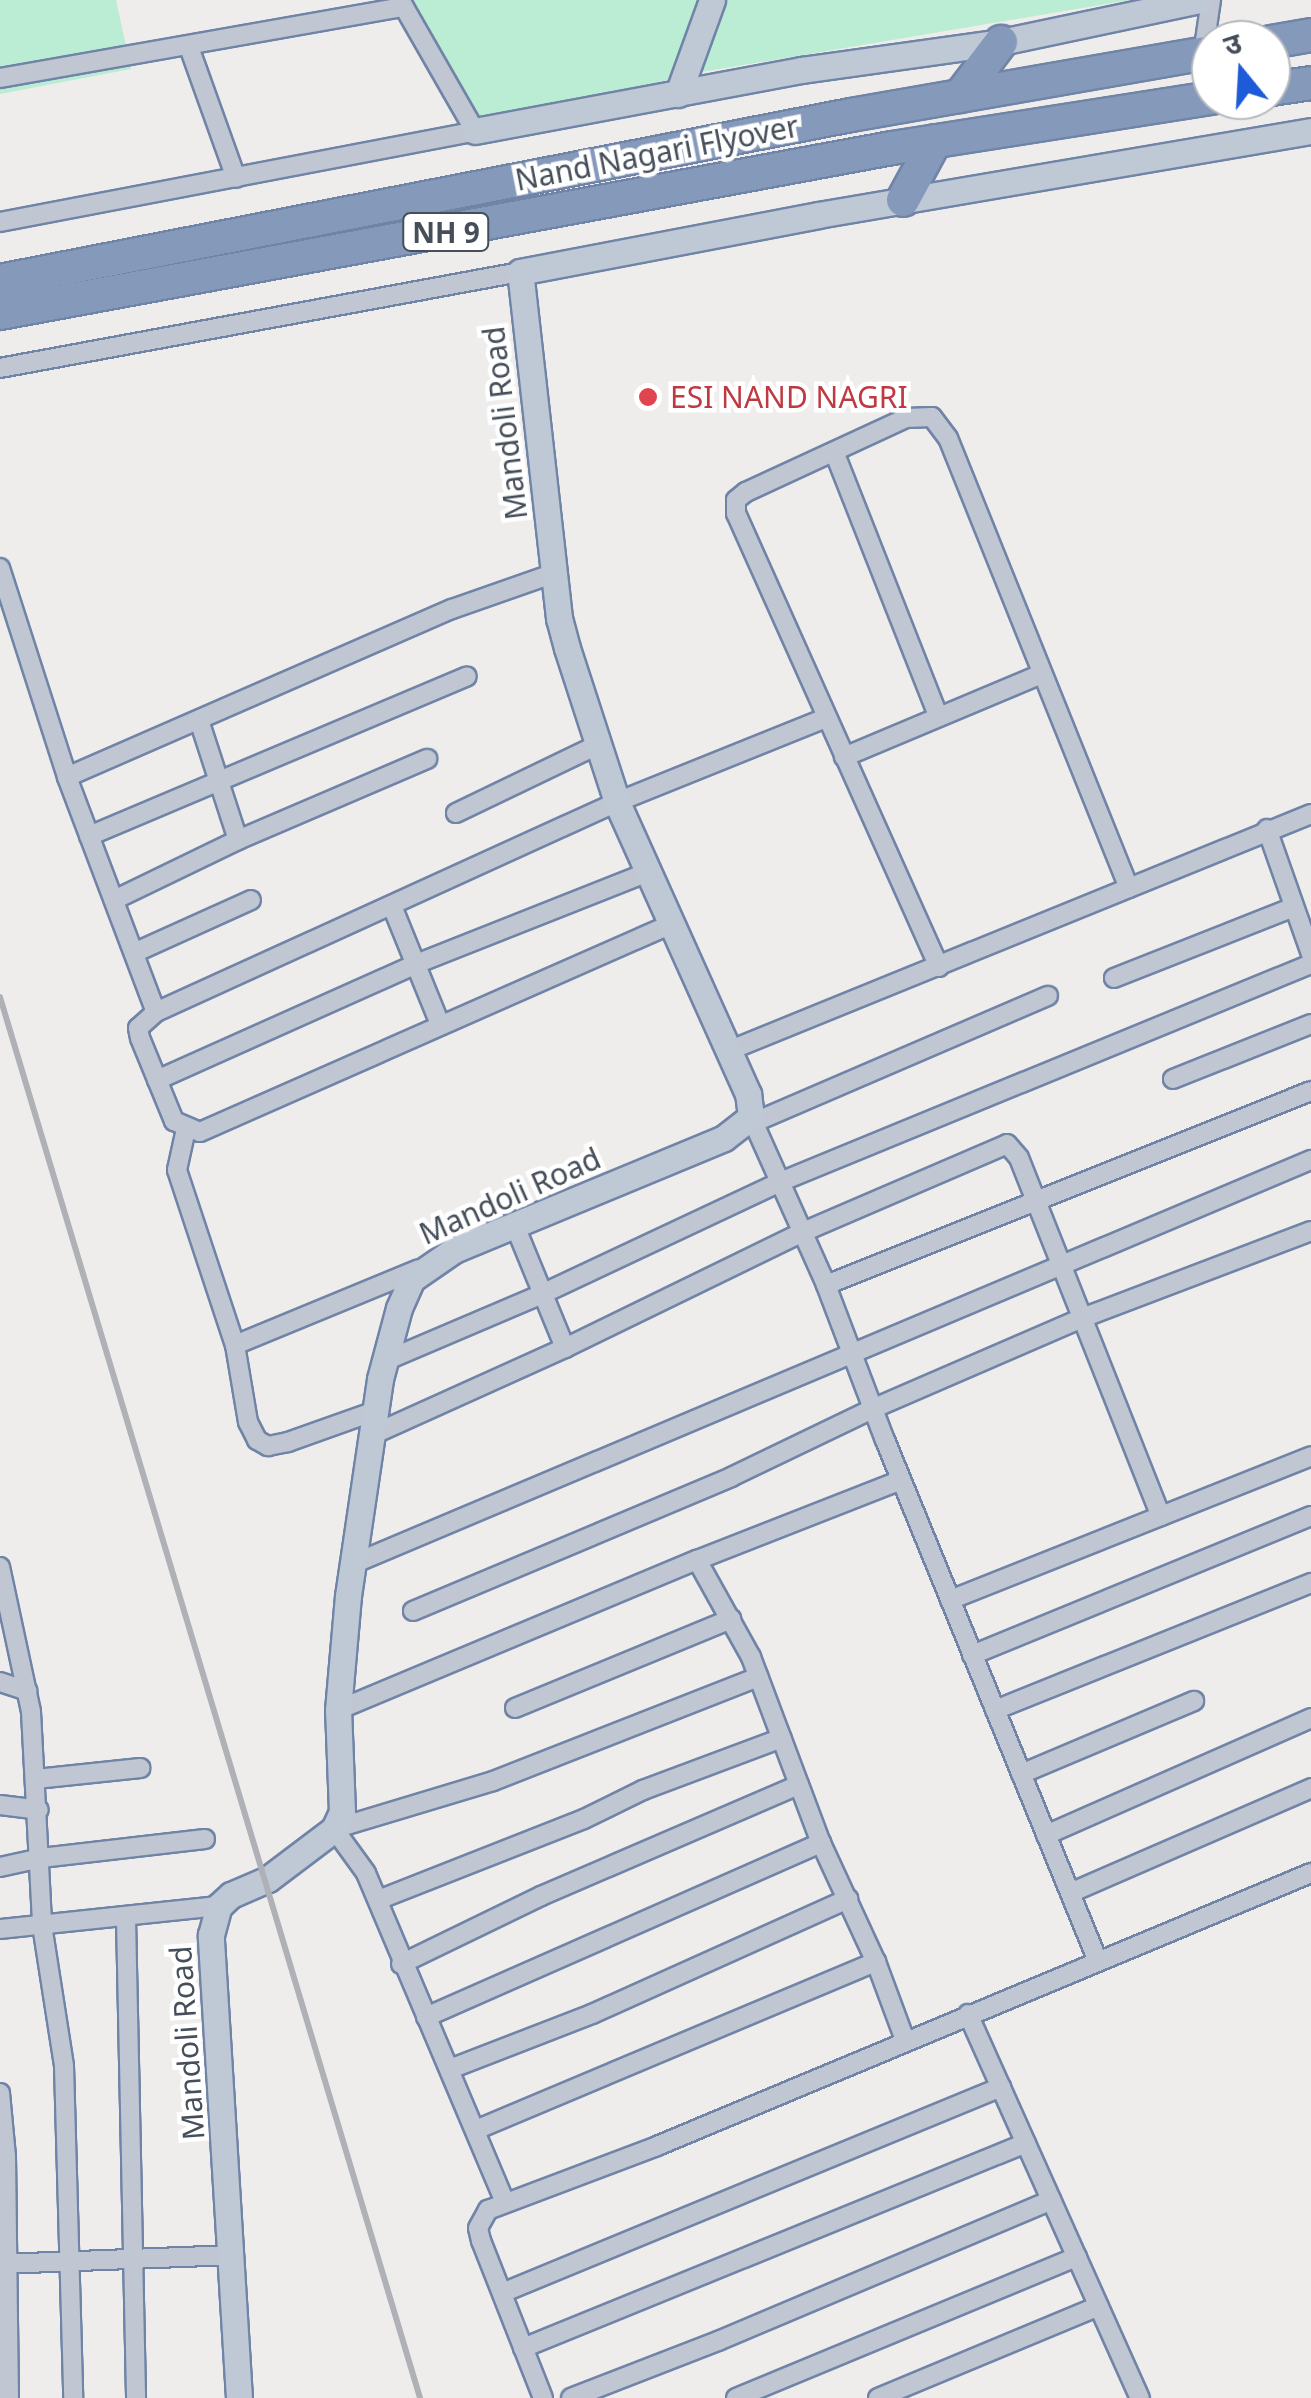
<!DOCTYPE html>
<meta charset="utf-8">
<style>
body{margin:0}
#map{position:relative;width:1311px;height:2398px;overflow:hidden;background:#efedec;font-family:"Noto Sans","Noto Sans Devanagari",sans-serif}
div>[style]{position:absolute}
.green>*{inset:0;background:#bbedd4}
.roads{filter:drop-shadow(2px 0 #7084a7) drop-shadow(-2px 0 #7084a7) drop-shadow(0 2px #7084a7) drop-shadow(0 -2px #7084a7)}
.street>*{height:18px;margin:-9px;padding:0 9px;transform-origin:9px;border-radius:9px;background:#c0c7d2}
.secondary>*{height:25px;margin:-12.5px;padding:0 12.5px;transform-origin:12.5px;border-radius:12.5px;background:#bfc8d5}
.highway>*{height:32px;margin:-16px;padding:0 16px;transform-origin:16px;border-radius:16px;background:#8599bb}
.rail>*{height:6px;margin:-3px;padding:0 3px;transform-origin:3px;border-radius:3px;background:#afb1b7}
.dots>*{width:28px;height:28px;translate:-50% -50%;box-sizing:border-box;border:5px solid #fff;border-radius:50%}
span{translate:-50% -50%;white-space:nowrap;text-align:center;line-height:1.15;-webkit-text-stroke:9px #fff;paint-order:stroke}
.shield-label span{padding:2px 8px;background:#fff;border:2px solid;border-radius:8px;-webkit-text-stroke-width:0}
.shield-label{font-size:28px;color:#454e59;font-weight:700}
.street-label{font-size:30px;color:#454e59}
.health-label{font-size:30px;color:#be3a42}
.left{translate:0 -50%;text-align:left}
.north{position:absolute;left:1191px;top:20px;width:100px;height:100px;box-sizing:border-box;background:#fff;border:2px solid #b5b8bd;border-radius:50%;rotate:342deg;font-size:28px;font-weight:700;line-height:40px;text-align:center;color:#454e59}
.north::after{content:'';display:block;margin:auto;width:35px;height:45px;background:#1d5bd9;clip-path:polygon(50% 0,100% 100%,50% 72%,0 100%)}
</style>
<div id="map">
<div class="green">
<i style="clip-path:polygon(0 0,116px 0,131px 69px,0 94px)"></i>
<i style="clip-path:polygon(415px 0,1130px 0,702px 72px,477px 124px,410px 8px)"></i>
</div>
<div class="roads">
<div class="street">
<i style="left:189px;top:47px;width:139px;rotate:70.3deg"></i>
<i style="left:1203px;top:54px;width:55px;rotate:-81.6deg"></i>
<i style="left:0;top:78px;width:410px;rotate:-10deg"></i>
<i style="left:0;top:222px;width:484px;rotate:-10.8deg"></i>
<i style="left:475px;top:131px;width:151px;rotate:-119.8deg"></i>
<i style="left:0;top:368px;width:529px;rotate:-10.46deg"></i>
<i style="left:835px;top:454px;width:282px;rotate:68.5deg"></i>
<i style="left:0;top:568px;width:219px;rotate:72.2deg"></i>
<i style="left:67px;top:777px;width:251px;rotate:69.3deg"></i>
<i style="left:156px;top:1012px;width:507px;rotate:-24.49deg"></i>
<i style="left:617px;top:802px;width:225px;rotate:-21.9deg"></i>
<i style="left:199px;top:720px;width:126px;rotate:72deg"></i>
<i style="left:844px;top:757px;width:214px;rotate:-22.8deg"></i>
<i style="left:67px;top:777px;width:420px;rotate:-23.6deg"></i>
<i style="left:452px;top:609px;width:109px;rotate:-19.3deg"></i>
<i style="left:456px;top:813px;width:157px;rotate:-25.7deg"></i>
<i style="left:1267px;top:829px;width:133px;rotate:70.6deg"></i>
<i style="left:89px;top:836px;width:410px;rotate:-22.9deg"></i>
<i style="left:114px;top:900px;width:138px;rotate:-25.8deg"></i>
<i style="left:238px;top:840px;width:206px;rotate:-23.2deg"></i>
<i style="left:392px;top:906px;width:127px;rotate:67.9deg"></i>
<i style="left:136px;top:952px;width:126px;rotate:-24.3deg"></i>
<i style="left:939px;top:967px;width:496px;rotate:-114.1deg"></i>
<i style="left:736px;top:514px;width:14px;rotate:-90deg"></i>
<i style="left:736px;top:500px;width:13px;rotate:-39deg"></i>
<i style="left:746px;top:492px;width:176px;rotate:-24.8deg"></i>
<i style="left:906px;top:418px;width:26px;rotate:-2deg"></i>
<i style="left:932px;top:417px;width:26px;rotate:53deg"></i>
<i style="left:948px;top:438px;width:485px;rotate:68.1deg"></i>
<i style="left:1114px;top:978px;width:191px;rotate:-21.5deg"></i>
<i style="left:156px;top:1012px;width:24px;rotate:138deg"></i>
<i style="left:138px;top:1028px;width:10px;rotate:79deg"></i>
<i style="left:140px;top:1038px;width:90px;rotate:67.7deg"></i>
<i style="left:174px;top:1121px;width:28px;rotate:23deg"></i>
<i style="left:200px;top:1132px;width:513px;rotate:-23.81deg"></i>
<i style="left:728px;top:1051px;width:629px;rotate:-22.12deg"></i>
<i style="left:1173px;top:1079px;width:149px;rotate:-21.7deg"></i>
<i style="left:157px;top:1080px;width:284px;rotate:-24.1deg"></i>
<i style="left:416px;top:964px;width:250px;rotate:-21.6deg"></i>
<i style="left:751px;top:1117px;width:184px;rotate:65.9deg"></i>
<i style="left:826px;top:1285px;width:166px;rotate:69.2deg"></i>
<i style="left:885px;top:1440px;width:561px;rotate:67.78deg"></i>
<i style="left:755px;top:1122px;width:319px;rotate:-23.3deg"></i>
<i style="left:186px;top:1129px;width:42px;rotate:102.4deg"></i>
<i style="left:177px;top:1170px;width:184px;rotate:71.7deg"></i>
<i style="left:235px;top:1345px;width:78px;rotate:80.4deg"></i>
<i style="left:248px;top:1422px;width:20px;rotate:63deg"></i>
<i style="left:257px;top:1440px;width:13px;rotate:29deg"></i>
<i style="left:268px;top:1446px;width:20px;rotate:-11deg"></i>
<i style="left:288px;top:1442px;width:92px;rotate:-19.6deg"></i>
<i style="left:515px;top:1226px;width:132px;rotate:67.7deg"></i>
<i style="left:826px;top:1285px;width:522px;rotate:-21.8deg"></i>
<i style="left:235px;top:1345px;width:199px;rotate:-22.4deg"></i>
<i style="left:385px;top:1361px;width:171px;rotate:-23.1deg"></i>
<i style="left:542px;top:1294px;width:263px;rotate:-25.2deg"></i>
<i style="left:780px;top:1182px;width:574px;rotate:-22.32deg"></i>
<i style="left:372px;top:1435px;width:212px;rotate:-24.3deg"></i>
<i style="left:565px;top:1348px;width:265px;rotate:-26deg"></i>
<i style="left:803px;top:1232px;width:222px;rotate:-23.3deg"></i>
<i style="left:1007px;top:1144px;width:18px;rotate:49deg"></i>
<i style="left:1019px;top:1158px;width:385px;rotate:68.4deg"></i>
<i style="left:697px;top:1560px;width:111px;rotate:60.9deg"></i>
<i style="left:751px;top:1657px;width:199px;rotate:69.4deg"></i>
<i style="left:821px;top:1843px;width:131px;rotate:65.2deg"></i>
<i style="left:876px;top:1962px;width:83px;rotate:69.6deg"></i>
<i style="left:353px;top:1564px;width:1040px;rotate:-22.87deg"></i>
<i style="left:0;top:1567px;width:148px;rotate:77.9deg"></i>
<i style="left:31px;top:1712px;width:213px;rotate:87deg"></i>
<i style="left:42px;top:1925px;width:143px;rotate:81.1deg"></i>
<i style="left:64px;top:2066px;width:332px;rotate:88.4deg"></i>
<i style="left:950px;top:1600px;width:389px;rotate:-21.7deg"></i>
<i style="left:413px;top:1611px;width:345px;rotate:-22.8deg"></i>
<i style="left:731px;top:1477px;width:157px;rotate:-25.7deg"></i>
<i style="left:872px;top:1409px;width:229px;rotate:-23.4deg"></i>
<i style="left:1082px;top:1318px;width:245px;rotate:-20.8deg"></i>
<i style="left:972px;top:1655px;width:366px;rotate:-22.3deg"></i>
<i style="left:0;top:1682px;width:29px;rotate:18deg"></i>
<i style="left:515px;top:1708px;width:234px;rotate:-22.4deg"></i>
<i style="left:338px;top:1710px;width:389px;rotate:-22.7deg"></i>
<i style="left:697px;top:1560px;width:219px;rotate:-21.4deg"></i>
<i style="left:995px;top:1710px;width:341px;rotate:-21.9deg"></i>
<i style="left:1021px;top:1774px;width:188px;rotate:-22.9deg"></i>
<i style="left:36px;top:1779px;width:105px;rotate:-6deg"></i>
<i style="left:0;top:1805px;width:39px;rotate:7deg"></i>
<i style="left:1046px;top:1835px;width:290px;rotate:-23.8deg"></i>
<i style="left:0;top:1867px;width:42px;rotate:-12.4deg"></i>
<i style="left:41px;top:1858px;width:165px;rotate:-6.6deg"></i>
<i style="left:1070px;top:1893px;width:263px;rotate:-23.5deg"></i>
<i style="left:378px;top:1900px;width:221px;rotate:-21.5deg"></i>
<i style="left:584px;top:1819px;width:66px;rotate:-26.2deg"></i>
<i style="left:643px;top:1790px;width:148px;rotate:-20.5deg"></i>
<i style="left:126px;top:1918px;width:480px;rotate:88.8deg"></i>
<i style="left:0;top:1929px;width:220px;rotate:-6deg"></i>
<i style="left:401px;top:1964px;width:156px;rotate:-25.9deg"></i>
<i style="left:541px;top:1896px;width:281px;rotate:-23.3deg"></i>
<i style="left:968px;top:2014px;width:421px;rotate:65.9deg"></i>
<i style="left:426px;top:2017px;width:432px;rotate:-23.8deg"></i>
<i style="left:450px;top:2069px;width:152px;rotate:-21.2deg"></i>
<i style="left:592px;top:2014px;width:281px;rotate:-24.2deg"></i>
<i style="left:0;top:2093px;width:63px;rotate:84.6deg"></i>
<i style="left:6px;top:2156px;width:242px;rotate:89.3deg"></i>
<i style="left:478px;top:2129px;width:432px;rotate:-22.8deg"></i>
<i style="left:504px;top:2200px;width:355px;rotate:-112.9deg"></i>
<i style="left:366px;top:1873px;width:54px;rotate:-126deg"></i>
<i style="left:334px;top:1829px;width:166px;rotate:-16.8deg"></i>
<i style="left:493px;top:1781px;width:285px;rotate:-21.4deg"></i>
<i style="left:0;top:2264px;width:233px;rotate:-2.2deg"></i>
<i style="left:502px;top:2293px;width:540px;rotate:-22.43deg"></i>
<i style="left:523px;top:2348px;width:543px;rotate:-22.17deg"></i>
<i style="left:543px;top:2398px;width:169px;rotate:-111.5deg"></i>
<i style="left:481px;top:2241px;width:13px;rotate:-103deg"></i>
<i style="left:478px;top:2228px;width:21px;rotate:-61deg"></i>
<i style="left:488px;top:2210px;width:181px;rotate:-20.7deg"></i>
<i style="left:657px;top:2146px;width:709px;rotate:-22.66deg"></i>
<i style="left:571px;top:2398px;width:158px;rotate:-21.2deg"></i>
<i style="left:718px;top:2341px;width:362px;rotate:-22.9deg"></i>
<i style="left:736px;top:2398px;width:369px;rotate:-22.5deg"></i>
<i style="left:878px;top:2398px;width:239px;rotate:-22.6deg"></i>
</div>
<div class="secondary">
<i style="left:678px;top:94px;width:100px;rotate:-70.1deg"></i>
<i style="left:475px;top:131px;width:333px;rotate:-10.6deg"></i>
<i style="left:802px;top:70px;width:201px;rotate:-8deg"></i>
<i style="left:1001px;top:42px;width:203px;rotate:-11.9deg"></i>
<i style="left:239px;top:2398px;width:464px;rotate:-93.5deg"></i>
<i style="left:211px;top:1935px;width:30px;rotate:-75deg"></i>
<i style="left:219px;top:1906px;width:16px;rotate:-43deg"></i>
<i style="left:231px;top:1895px;width:40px;rotate:-23.4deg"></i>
<i style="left:268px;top:1879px;width:83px;rotate:-37.1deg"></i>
<i style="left:334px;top:1829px;width:19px;rotate:-65deg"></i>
<i style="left:342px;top:1812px;width:102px;rotate:-92.2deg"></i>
<i style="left:338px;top:1710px;width:114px;rotate:-85deg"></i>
<i style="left:348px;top:1596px;width:219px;rotate:-81.6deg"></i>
<i style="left:380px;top:1379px;width:73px;rotate:-75deg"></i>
<i style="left:399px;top:1308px;width:32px;rotate:-66deg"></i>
<i style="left:412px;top:1279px;width:51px;rotate:-34.6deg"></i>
<i style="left:454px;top:1250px;width:292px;rotate:-22.5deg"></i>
<i style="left:724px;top:1138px;width:34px;rotate:-38deg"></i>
<i style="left:751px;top:1117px;width:23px;rotate:-97deg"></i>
<i style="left:748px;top:1094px;width:320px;rotate:-114.2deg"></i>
<i style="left:617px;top:802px;width:162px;rotate:-108deg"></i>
<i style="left:567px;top:648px;width:31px;rotate:-105deg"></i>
<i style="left:559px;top:618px;width:348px;rotate:-96.4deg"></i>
<i style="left:520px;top:272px;width:303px;rotate:-10.8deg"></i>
<i style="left:818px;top:215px;width:500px;rotate:-9.67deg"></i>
</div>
<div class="highway">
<i style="left:1271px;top:42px;width:41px;rotate:-9.9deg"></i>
<i style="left:1271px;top:89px;width:40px;rotate:-8.5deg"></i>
<i style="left:960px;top:96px;width:68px;rotate:-52.8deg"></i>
<i style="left:903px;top:200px;width:67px;rotate:-61.5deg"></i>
<i style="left:0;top:281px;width:867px;rotate:-11.04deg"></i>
<i style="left:851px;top:115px;width:365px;rotate:-9.9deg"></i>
<i style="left:0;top:313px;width:907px;rotate:-10.48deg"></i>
<i style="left:892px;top:148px;width:323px;rotate:-8.9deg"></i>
</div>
</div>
<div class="rail">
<i style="left:0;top:997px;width:1463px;rotate:73.31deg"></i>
</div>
<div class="dots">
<i style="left:648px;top:397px;background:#e0444e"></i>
</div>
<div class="shield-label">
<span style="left:446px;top:232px">NH 9</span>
</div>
<div class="street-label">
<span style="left:657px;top:153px;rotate:-11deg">Nand Nagari Flyover</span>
<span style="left:505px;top:423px;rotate:-97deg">Mandoli Road</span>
<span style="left:510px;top:1196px;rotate:-24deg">Mandoli Road</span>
<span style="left:187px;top:2043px;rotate:-94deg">Mandoli Road</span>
</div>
<div class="health-label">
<span class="left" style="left:670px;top:397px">ESI NAND NAGRI</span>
</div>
<div class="north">उ</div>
</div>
